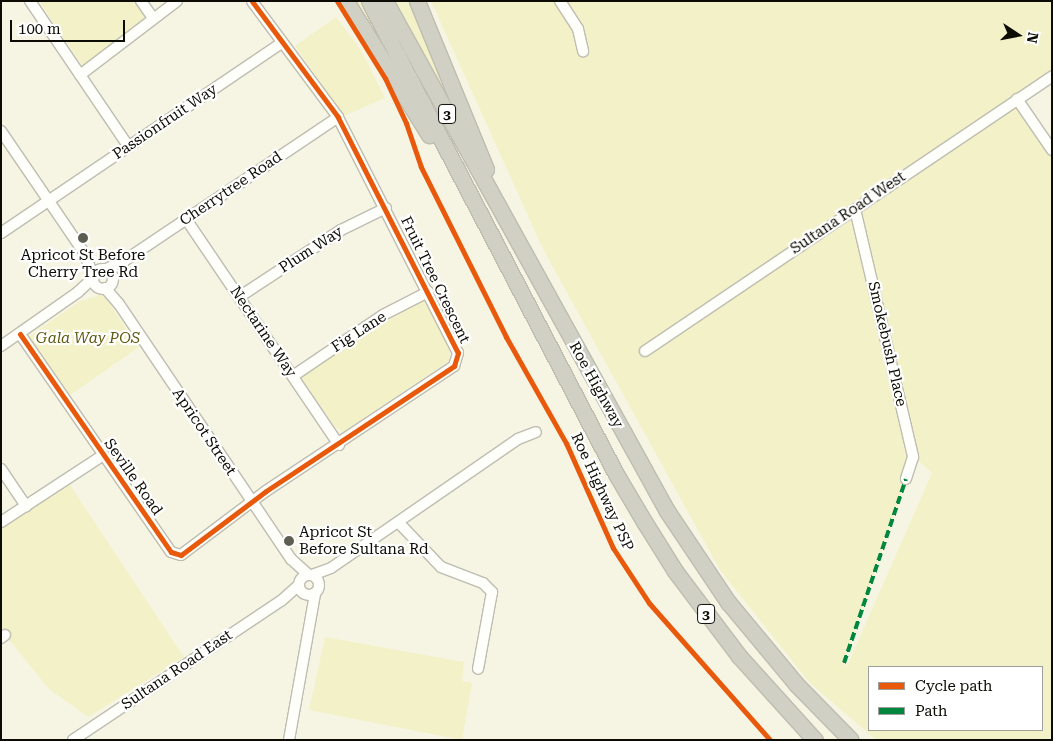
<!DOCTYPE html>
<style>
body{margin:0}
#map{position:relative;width:1053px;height:741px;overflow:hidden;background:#f6f5e4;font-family:"Roboto Serif",serif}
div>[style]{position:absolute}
.green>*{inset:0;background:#f3f1c8}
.roads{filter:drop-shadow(1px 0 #bebdb0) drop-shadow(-1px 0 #bebdb0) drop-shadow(0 1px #bebdb0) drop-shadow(0 -1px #bebdb0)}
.minor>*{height:10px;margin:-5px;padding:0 5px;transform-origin:5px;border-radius:5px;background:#fefefb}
.minor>.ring{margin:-5px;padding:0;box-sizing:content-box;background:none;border:10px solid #fefefb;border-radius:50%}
.highway>*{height:15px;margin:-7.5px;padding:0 7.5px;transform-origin:7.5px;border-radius:7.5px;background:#d0d0c5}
.quiet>*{height:4px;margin-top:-2px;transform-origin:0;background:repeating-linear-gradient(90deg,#00873e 0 8px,transparent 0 12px)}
.cycleway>*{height:5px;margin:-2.5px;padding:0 2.5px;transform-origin:2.5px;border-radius:2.5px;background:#e8590c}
.dots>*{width:14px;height:14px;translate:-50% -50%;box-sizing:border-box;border:2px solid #fff;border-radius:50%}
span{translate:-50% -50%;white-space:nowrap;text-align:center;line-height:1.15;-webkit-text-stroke:4.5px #fff;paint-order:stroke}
.shield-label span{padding:1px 4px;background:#fff;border:1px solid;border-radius:4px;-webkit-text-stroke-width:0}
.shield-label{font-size:14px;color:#0d0c04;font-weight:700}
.street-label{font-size:15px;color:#0d0c04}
.poi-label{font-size:15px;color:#0d0c04}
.left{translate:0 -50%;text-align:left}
.park-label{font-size:15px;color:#5f5a11;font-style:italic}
.frame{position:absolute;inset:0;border:2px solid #0d0c04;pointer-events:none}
.legend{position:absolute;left:868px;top:666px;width:175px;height:65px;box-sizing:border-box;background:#fff;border:1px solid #9e9e9b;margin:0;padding:6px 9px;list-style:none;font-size:15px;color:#0d0c04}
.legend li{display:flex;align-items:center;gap:10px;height:25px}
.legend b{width:25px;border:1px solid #9e9e9b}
.north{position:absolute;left:993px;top:10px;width:50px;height:50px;-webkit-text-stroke:4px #fff;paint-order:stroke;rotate:101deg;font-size:14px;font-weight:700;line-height:20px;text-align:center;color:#0d0c04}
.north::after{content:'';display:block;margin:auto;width:18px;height:22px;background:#0d0c04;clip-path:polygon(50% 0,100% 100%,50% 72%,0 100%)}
.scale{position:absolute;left:10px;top:20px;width:115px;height:22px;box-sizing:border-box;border:2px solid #0d0c04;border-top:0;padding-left:6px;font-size:15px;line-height:18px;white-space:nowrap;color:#0d0c04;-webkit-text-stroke:4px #fff;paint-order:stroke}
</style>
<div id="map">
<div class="green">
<i style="clip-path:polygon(39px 1px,134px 1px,147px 20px,84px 68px)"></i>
<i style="clip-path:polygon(349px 1px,360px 1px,450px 162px)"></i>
<i style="clip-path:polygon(394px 1px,414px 1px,484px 175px,395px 3px)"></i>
<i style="clip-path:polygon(evenodd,431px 1px,1052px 1px,1052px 76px,1018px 99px,1052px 151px,1052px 740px,876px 740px,810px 683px,720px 570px,543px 249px,431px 1px,914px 457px,932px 473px,847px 666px,844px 663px,914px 457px,431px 1px,869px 667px,1042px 667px,1042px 730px,869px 730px,869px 667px)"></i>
<i style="clip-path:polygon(336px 17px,361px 50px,385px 98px,344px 116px,295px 46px)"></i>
<i style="clip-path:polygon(103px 294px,139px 347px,70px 395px,28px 337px,80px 301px)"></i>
<i style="clip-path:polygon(425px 300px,450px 350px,449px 361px,343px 432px,336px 428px,300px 377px,386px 321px)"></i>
<i style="clip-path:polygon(66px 479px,184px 657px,88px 717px,49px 689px,1px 630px,1px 522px)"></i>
<i style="clip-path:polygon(325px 637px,464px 662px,462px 681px,472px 683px,462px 740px,309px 710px)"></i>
</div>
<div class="roads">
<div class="minor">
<i style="left:30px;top:1px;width:176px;rotate:55.9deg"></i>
<i style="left:141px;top:1px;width:21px;rotate:55deg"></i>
<i style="left:560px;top:1px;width:33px;rotate:57deg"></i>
<i style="left:578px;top:29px;width:23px;rotate:77deg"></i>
<i style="left:80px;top:75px;width:122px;rotate:-37.3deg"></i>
<i style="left:1017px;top:99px;width:62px;rotate:55.5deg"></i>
<i style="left:1px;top:131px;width:145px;rotate:55.7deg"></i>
<i style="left:83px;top:251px;width:26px;rotate:67deg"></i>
<i style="left:855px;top:209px;width:255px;rotate:76.8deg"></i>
<i style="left:913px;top:457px;width:23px;rotate:108deg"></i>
<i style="left:186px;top:219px;width:273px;rotate:55.9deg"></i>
<i style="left:1px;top:233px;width:339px;rotate:-34.1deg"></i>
<i class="ring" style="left:93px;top:269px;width:10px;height:10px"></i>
<i style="left:106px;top:269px;width:20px;rotate:-24deg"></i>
<i style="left:124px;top:261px;width:258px;rotate:-33.9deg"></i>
<i style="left:105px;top:288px;width:21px;rotate:49deg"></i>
<i style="left:119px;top:304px;width:308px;rotate:56deg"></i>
<i style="left:291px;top:559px;width:24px;rotate:42deg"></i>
<i style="left:239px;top:297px;width:122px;rotate:-33.3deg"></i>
<i style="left:341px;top:230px;width:50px;rotate:-26.1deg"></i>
<i style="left:20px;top:334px;width:265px;rotate:55.3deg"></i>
<i style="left:171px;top:552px;width:10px;rotate:17deg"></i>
<i style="left:181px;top:555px;width:106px;rotate:-37deg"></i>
<i style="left:266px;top:491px;width:226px;rotate:-33.6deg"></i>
<i style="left:454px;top:366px;width:14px;rotate:-73deg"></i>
<i style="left:458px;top:353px;width:265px;rotate:-117deg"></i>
<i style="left:338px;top:117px;width:144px;rotate:-126.6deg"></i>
<i style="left:1px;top:346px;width:94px;rotate:-35deg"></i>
<i style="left:78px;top:292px;width:21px;rotate:-43deg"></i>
<i style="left:645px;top:351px;width:491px;rotate:-34deg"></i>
<i style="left:293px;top:376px;width:109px;rotate:-34.1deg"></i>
<i style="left:383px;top:315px;width:51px;rotate:-27.1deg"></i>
<i style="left:1px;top:469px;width:45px;rotate:56deg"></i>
<i style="left:1px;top:522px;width:121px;rotate:-33.2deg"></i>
<i style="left:399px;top:523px;width:61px;rotate:46.3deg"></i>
<i style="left:441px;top:567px;width:45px;rotate:20.9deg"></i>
<i style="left:483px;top:583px;width:13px;rotate:45deg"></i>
<i style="left:492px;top:592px;width:78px;rotate:100.3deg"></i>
<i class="ring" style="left:299px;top:575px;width:10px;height:10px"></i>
<i style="left:312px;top:575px;width:20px;rotate:-20deg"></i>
<i style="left:331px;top:568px;width:227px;rotate:-34.6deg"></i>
<i style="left:518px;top:439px;width:19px;rotate:-21deg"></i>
<i style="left:1px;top:638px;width:5px;rotate:-37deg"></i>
<i style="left:73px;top:740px;width:250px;rotate:-33.8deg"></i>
<i style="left:281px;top:601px;width:24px;rotate:-42deg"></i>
<i style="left:289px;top:740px;width:148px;rotate:-79.9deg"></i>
</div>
<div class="highway">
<i style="left:346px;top:1px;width:158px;rotate:58.2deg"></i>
<i style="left:369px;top:1px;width:534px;rotate:62.43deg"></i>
<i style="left:616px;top:474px;width:57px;rotate:59.4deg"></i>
<i style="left:645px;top:523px;width:57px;rotate:58deg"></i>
<i style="left:675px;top:571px;width:106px;rotate:53deg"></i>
<i style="left:739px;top:656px;width:113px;rotate:47.9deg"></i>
<i style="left:385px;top:1px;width:583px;rotate:61.06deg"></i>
<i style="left:667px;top:511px;width:110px;rotate:56.2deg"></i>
<i style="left:728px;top:602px;width:107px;rotate:50.3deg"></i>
<i style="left:796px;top:684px;width:78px;rotate:45.5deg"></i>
<i style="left:417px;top:1px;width:182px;rotate:67.7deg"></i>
</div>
</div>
<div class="quiet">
<i style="left:844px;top:663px;width:194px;rotate:-71.4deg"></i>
</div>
<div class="cycleway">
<i style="left:337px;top:1px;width:91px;rotate:58.1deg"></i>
<i style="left:385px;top:78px;width:50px;rotate:65deg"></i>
<i style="left:406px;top:123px;width:46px;rotate:71.2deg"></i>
<i style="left:421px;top:167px;width:190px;rotate:63.4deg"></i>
<i style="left:506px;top:337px;width:122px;rotate:60.5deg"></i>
<i style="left:566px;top:443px;width:115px;rotate:65.9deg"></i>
<i style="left:613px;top:548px;width:66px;rotate:56.8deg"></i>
<i style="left:649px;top:603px;width:183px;rotate:48.5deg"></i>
<i style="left:20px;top:334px;width:265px;rotate:55.3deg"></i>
<i style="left:171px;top:552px;width:10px;rotate:17deg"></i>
<i style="left:181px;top:555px;width:106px;rotate:-37deg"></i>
<i style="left:266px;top:491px;width:226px;rotate:-33.6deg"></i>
<i style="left:454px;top:366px;width:14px;rotate:-73deg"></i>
<i style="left:458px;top:353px;width:265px;rotate:-117deg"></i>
<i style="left:338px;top:117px;width:144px;rotate:-126.6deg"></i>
</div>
<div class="dots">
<i style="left:83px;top:238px;background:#5f5e52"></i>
<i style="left:289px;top:541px;background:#5f5e52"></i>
</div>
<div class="shield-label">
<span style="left:447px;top:114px">3</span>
<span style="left:706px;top:614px">3</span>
</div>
<div class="street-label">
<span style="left:165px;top:122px;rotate:-34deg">Passionfruit Way</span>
<span style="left:231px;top:189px;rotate:-34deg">Cherrytree Road</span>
<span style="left:848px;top:213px;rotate:-34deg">Sultana Road West</span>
<span style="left:311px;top:250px;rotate:-33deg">Plum Way</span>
<span style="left:435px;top:280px;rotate:64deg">Fruit Tree Crescent</span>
<span style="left:263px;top:332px;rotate:56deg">Nectarine Way</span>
<span style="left:359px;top:332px;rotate:-33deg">Fig Lane</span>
<span style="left:887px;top:344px;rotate:77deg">Smokebush Place</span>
<span style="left:596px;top:385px;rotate:61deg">Roe Highway</span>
<span style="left:204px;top:432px;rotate:56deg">Apricot Street</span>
<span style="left:133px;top:477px;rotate:55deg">Seville Road</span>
<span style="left:602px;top:492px;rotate:65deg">Roe Highway PSP</span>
<span style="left:177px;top:670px;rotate:-34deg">Sultana Road East</span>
</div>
<div class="poi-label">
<span style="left:83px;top:264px">Apricot St Before<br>Cherry Tree Rd</span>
<span class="left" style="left:299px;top:541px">Apricot St<br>Before Sultana Rd</span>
</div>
<div class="park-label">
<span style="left:88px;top:339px">Gala Way POS</span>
</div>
<div class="frame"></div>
<ul class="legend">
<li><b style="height:6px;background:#e8590c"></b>Cycle path</li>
<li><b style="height:6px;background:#00873e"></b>Path</li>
</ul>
<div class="north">N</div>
<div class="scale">100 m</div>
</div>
